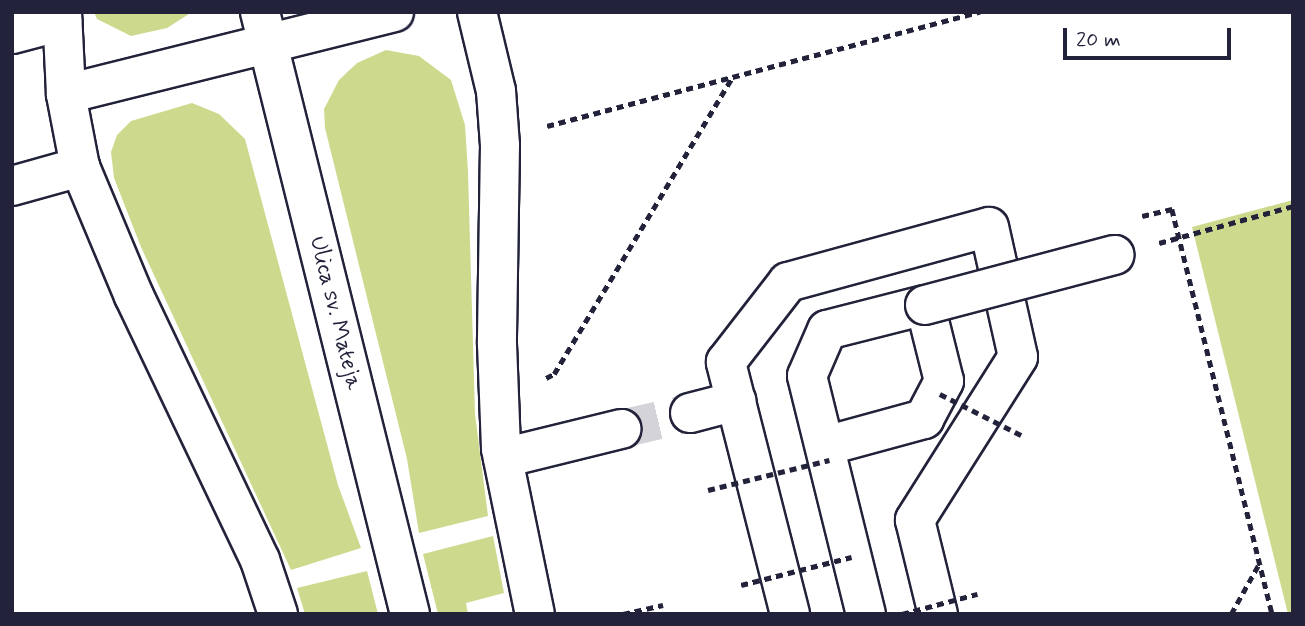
<!DOCTYPE html>
<style>
body{margin:0}
#map{position:relative;width:1305px;height:626px;overflow:hidden;background:#fff;font-family:Mynerve,sans-serif}
div>[style]{position:absolute}
.green>*{inset:0;background:#cdda8e}
.minor-tunnel>*{height:38px;margin-top:-19px;transform-origin:0;background:repeating-linear-gradient(90deg,#d3d3d8 0 38px,transparent 0 57px)}
.path>*{height:4.5px;margin-top:-2.25px;transform-origin:0;background:repeating-linear-gradient(90deg,#22223b 0 7px,transparent 0 12px)}
.roads{filter:drop-shadow(2px 0 #22223b) drop-shadow(-2px 0 #22223b) drop-shadow(0 2px #22223b) drop-shadow(0 -2px #22223b)}
.minor>*{height:38px;margin:-19px;padding:0 19px;transform-origin:19px;border-radius:19px;background:#fff}
.path-bridge>*{height:4.5px;margin-top:-2.25px;transform-origin:0;background:repeating-linear-gradient(90deg,#22223b 0 7px,transparent 0 12px)}
.bridges{filter:drop-shadow(2px 0 #22223b) drop-shadow(-2px 0 #22223b) drop-shadow(0 2px #22223b) drop-shadow(0 -2px #22223b)}
.minor-bridge>*{height:38px;margin:-19px;padding:0 19px;transform-origin:19px;border-radius:19px;background:#fff}
span{translate:-50% -50%;white-space:nowrap;text-align:center;line-height:1.15;-webkit-text-stroke:7px #fff;paint-order:stroke}
.street-label{font-size:23px;color:#22223b}
.frame{position:absolute;inset:0;border:14px solid #22223b;pointer-events:none}
.scale{position:absolute;left:1063px;top:28px;width:168px;height:32px;box-sizing:border-box;border:4px solid #22223b;border-top:0;padding-left:9px;font-size:21px;line-height:24px;white-space:nowrap;color:#22223b;-webkit-text-stroke:5px #fff;paint-order:stroke}
</style>
<div id="map">
<div class="green">
<i style="clip-path:polygon(94px 12px,192px 12px,167px 28px,131px 36px,97px 19px)"></i>
<i style="clip-path:polygon(386px 50px,419px 56px,451px 80px,465px 125px,468px 172px,475px 414px,488px 516px,419px 533px,407px 459px,325px 128px,324px 109px,339px 80px,357px 63px)"></i>
<i style="clip-path:polygon(192px 103px,219px 114px,245px 139px,338px 485px,361px 548px,291px 570px,141px 247px,114px 178px,111px 152px,117px 135px,131px 121px)"></i>
<i style="clip-path:polygon(1293px 200px,1293px 614px,1288px 614px,1192px 227px)"></i>
<i style="clip-path:polygon(493px 536px,504px 593px,466px 603px,468px 614px,438px 614px,423px 554px)"></i>
<i style="clip-path:polygon(367px 571px,378px 614px,305px 614px,297px 588px)"></i>
</div>
<div class="minor-tunnel">
<i style="left:621px;top:429px;width:71px;rotate:-13.1deg"></i>
</div>
<div class="path">
<i style="left:547px;top:126px;width:448px;rotate:-14.8deg"></i>
<i style="left:1142px;top:216px;width:31px;rotate:-13deg"></i>
<i style="left:1172px;top:209px;width:417px;rotate:76.1deg"></i>
<i style="left:1159px;top:243px;width:139px;rotate:-15.4deg"></i>
<i style="left:546px;top:378px;width:9px;rotate:-27deg"></i>
<i style="left:554px;top:374px;width:345px;rotate:-59deg"></i>
<i style="left:623px;top:614px;width:41px;rotate:-12.7deg"></i>
<i style="left:1231px;top:614px;width:57px;rotate:-60.8deg"></i>
</div>
<div class="roads">
<div class="minor">
<i style="left:62px;top:12px;width:82px;rotate:87.2deg"></i>
<i style="left:260px;top:12px;width:620px;rotate:76.01deg"></i>
<i style="left:477px;top:12px;width:81px;rotate:76.5deg"></i>
<i style="left:496px;top:91px;width:54px;rotate:85.8deg"></i>
<i style="left:500px;top:145px;width:199px;rotate:90.9deg"></i>
<i style="left:497px;top:344px;width:105px;rotate:87.8deg"></i>
<i style="left:501px;top:449px;width:168px;rotate:78.4deg"></i>
<i style="left:12px;top:34px;width:52px;rotate:-14.6deg"></i>
<i style="left:12px;top:186px;width:71px;rotate:-15.6deg"></i>
<i style="left:690px;top:413px;width:48px;rotate:-14.6deg"></i>
<i style="left:825px;top:446px;width:103px;rotate:-15.3deg"></i>
<i style="left:924px;top:419px;width:43px;rotate:-62.2deg"></i>
<i style="left:944px;top:381px;width:78px;rotate:-104deg"></i>
<i style="left:925px;top:305px;width:101px;rotate:165.7deg"></i>
<i style="left:827px;top:330px;width:50px;rotate:113.5deg"></i>
<i style="left:807px;top:376px;width:245px;rotate:76.1deg"></i>
<i style="left:503px;top:458px;width:122px;rotate:-13.8deg"></i>
<i style="left:278px;top:614px;width:57px;rotate:-108.4deg"></i>
<i style="left:260px;top:560px;width:293px;rotate:-115.5deg"></i>
<i style="left:134px;top:296px;width:140px;rotate:-112.7deg"></i>
<i style="left:80px;top:167px;width:74px;rotate:-100.9deg"></i>
<i style="left:66px;top:94px;width:338px;rotate:-14deg"></i>
<i style="left:790px;top:614px;width:260px;rotate:-104.3deg"></i>
<i style="left:726px;top:362px;width:101px;rotate:-52.2deg"></i>
<i style="left:788px;top:282px;width:208px;rotate:-15.3deg"></i>
<i style="left:989px;top:227px;width:133px;rotate:77.4deg"></i>
<i style="left:1018px;top:357px;width:193px;rotate:122.3deg"></i>
<i style="left:915px;top:520px;width:97px;rotate:76.3deg"></i>
</div>
</div>
<div class="path-bridge">
<i style="left:940px;top:394px;width:93px;rotate:26.8deg"></i>
<i style="left:708px;top:490px;width:125px;rotate:-13.9deg"></i>
<i style="left:741px;top:585px;width:114px;rotate:-14.2deg"></i>
<i style="left:902px;top:614px;width:78px;rotate:-14.9deg"></i>
</div>
<div class="bridges">
<div class="minor-bridge">
<i style="left:925px;top:305px;width:196px;rotate:-14.8deg"></i>
</div>
</div>
<div class="street-label">
<span style="left:335px;top:313px;rotate:76deg">Ulica sv. Mateja</span>
</div>
<div class="frame"></div>
<div class="scale">20 m</div>
</div>
